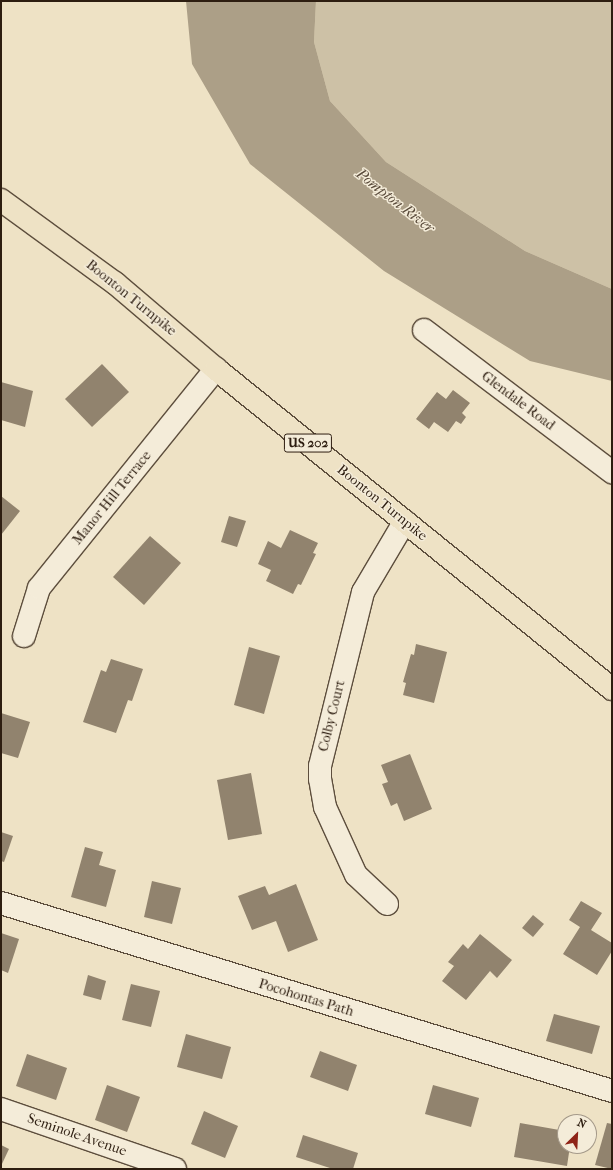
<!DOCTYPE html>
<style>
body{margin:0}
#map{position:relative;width:613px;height:1170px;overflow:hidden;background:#eee2c5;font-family:"IM FELL French Canon",serif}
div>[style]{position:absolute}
.green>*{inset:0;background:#cdc1a6}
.water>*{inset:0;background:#ac9f87}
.building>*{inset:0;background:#91836e}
.roads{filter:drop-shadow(1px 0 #5d4e3d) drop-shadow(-1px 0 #5d4e3d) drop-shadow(0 1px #5d4e3d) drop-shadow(0 -1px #5d4e3d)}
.minor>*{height:22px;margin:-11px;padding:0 11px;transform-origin:11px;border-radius:11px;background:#f4ecd9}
.major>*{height:22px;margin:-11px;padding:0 11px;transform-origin:11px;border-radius:11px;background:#eee2c5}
span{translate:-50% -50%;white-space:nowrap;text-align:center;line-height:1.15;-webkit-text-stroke:3px #f4ecd9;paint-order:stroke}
.shield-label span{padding:1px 3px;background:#f4ecd9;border:1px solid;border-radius:3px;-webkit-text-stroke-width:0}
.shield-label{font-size:13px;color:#2d1d10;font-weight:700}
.street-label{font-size:14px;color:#2d1d10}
.water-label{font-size:15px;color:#594a3a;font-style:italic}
.frame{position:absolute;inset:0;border:2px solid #2d1d10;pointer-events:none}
.north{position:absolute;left:557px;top:1114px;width:40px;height:40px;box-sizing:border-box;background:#f4ecd9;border:1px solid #a49989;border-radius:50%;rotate:24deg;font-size:11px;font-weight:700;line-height:16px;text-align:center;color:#2d1d10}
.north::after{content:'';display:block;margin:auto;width:14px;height:18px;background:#8f2418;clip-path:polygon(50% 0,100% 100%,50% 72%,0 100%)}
</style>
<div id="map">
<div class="green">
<i style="clip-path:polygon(316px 1px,612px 1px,612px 289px,525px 251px,386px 162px,330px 101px,314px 42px)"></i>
</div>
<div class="water">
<i style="clip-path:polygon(186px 1px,316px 1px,314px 42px,330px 101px,386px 162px,525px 251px,612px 289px,612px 381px,530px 361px,384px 271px,250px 164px,192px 64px)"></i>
</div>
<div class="building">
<i style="clip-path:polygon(102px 364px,129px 392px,92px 427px,65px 399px)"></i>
<i style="clip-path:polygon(1px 382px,33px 391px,25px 427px,1px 420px)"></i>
<i style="clip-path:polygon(453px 390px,470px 403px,462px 413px,466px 417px,461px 424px,456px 421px,448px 432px,434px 422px,429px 429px,416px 419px,437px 392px,446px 399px)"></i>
<i style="clip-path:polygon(1px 496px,20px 511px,1px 535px)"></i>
<i style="clip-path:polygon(229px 516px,246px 521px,237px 547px,221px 542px)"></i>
<i style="clip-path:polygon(290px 530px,318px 543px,313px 553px,316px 554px,301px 585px,298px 584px,293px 594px,266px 581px,271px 570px,258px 564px,268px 541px,281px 548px)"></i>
<i style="clip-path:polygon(150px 536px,181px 563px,144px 605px,113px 577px)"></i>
<i style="clip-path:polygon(416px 644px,447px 652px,434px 703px,403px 695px,406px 683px,403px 682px,411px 654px,414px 655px)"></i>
<i style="clip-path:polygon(249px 647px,280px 656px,264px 714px,234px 705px)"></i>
<i style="clip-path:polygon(111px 659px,143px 669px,132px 701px,128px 700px,116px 733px,83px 722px,101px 670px,106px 672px)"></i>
<i style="clip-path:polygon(1px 713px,30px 722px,18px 758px,1px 753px)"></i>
<i style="clip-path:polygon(410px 754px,432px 809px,404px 821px,397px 803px,391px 806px,382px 784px,388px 782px,381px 765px)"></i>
<i style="clip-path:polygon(251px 773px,262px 834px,228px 840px,217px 780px)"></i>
<i style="clip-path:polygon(1px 832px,13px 836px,4px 862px,1px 861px)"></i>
<i style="clip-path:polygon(85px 847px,103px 852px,99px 865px,116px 870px,106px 907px,71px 897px)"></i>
<i style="clip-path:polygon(152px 881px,181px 888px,172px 924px,144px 917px)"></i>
<i style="clip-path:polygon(296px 884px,318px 940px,288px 952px,276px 921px,252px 930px,238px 896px,265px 886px,269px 895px)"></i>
<i style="clip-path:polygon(581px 901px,602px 913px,591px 930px,612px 943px,612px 951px,597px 975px,563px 954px,580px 927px,569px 920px)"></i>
<i style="clip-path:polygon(533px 915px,544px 924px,533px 937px,522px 928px)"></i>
<i style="clip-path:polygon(1px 933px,19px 939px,8px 973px,1px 970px)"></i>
<i style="clip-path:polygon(480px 934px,512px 960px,497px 978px,490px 971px,466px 1000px,442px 981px,454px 966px,448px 962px,463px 944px,468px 949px)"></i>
<i style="clip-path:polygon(88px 975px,106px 981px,101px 1000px,83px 995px)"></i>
<i style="clip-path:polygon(131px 984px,160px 991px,151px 1027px,122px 1020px)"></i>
<i style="clip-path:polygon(554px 1014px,600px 1026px,592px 1054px,546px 1041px)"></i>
<i style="clip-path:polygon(186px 1034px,231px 1047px,222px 1079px,177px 1067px)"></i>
<i style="clip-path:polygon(320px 1051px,357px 1065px,348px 1091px,310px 1077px)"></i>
<i style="clip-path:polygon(27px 1054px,67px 1068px,56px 1100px,16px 1086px)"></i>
<i style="clip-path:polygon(107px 1085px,140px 1097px,127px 1132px,95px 1120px)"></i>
<i style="clip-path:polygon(433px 1085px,479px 1098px,471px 1127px,425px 1114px)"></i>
<i style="clip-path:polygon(204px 1111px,238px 1126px,225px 1158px,191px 1144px)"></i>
<i style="clip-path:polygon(520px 1123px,565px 1131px,565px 1146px,570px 1146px,567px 1166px,514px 1157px)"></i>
<i style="clip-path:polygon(607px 1123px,612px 1124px,612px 1169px,595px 1165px)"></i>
<i style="clip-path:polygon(303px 1135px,358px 1153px,353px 1169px,333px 1169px,296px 1157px)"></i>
<i style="clip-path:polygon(1px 1145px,9px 1149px,1px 1166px)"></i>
</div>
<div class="roads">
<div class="minor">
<i style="left:424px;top:330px;width:236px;rotate:37.1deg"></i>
<i style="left:24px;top:636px;width:50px;rotate:-72.6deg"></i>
<i style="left:39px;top:588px;width:282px;rotate:-51.1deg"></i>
<i style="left:1px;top:903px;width:639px;rotate:17.1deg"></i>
<i style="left:387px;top:904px;width:42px;rotate:-136.9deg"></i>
<i style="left:356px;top:875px;width:75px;rotate:-114.5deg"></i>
<i style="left:325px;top:807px;width:28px;rotate:-100deg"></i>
<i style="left:320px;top:779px;width:13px;rotate:-90deg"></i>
<i style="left:320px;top:766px;width:179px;rotate:-76.1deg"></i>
<i style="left:363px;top:592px;width:82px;rotate:-59.4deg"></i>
<i style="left:1px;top:1109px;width:184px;rotate:19deg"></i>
</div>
<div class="major">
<i style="left:1px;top:200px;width:141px;rotate:36.1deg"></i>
<i style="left:115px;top:283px;width:133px;rotate:40.4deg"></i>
<i style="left:216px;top:369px;width:509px;rotate:38.94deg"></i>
</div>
</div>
<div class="shield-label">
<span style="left:308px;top:443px">US 202</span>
</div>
<div class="street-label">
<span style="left:131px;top:298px;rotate:39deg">Boonton Turnpike</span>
<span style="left:518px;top:401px;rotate:37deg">Glendale Road</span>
<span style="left:112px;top:498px;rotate:-51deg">Manor Hill Terrace</span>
<span style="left:382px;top:503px;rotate:39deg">Boonton Turnpike</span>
<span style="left:332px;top:716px;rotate:-76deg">Colby Court</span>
<span style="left:306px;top:998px;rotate:17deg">Pocohontas Path</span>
<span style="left:77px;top:1135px;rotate:19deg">Seminole Avenue</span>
</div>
<div class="water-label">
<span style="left:395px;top:201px;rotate:38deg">Pompton River</span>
</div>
<div class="frame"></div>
<div class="north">N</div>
</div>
